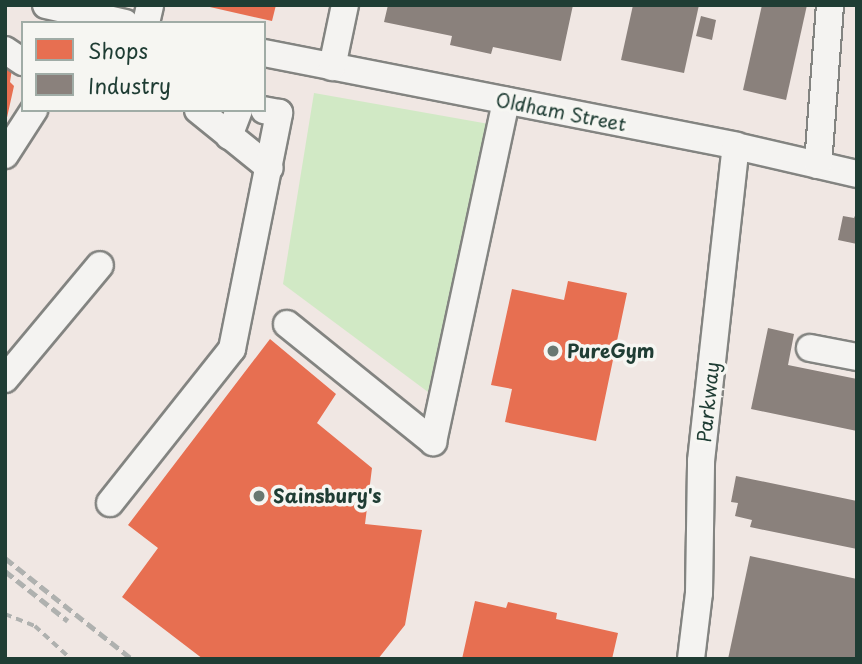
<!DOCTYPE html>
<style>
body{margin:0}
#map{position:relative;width:862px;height:664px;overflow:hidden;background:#f0e7e3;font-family:"Playpen Sans",sans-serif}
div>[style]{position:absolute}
.green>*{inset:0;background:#d1e9c5}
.shops>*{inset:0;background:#e76f51}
.industry>*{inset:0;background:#8a817c}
.path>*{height:3.5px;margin-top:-1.75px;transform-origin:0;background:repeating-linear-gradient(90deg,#afb1af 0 7px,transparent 0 12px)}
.roads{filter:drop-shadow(2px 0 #838481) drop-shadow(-2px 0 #838481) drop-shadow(0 2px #838481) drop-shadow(0 -2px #838481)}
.minor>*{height:26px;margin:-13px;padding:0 13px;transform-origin:13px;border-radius:13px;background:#f4f3f1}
.rail>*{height:5px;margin-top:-2.5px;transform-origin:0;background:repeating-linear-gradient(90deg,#afb1af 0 10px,transparent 0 15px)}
.dots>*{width:19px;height:19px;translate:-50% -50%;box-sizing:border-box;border:4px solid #f6f6f2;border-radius:50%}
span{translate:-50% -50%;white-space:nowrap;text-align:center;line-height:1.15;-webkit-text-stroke:7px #f6f6f2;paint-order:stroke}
.street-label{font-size:19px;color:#1f3d34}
.poi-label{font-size:19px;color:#1f3d34;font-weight:700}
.left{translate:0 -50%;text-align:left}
.frame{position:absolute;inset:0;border:7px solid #1f3d34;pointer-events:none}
.legend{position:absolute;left:21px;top:21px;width:245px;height:91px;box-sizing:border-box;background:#f6f6f2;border:2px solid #a0aca6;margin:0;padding:9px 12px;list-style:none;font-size:21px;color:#1f3d34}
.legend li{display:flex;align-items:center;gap:14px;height:35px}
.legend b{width:35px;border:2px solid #a0aca6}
</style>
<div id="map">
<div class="green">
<i style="clip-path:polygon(314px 93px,489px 124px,428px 392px,283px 284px)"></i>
</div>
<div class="shops">
<i style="clip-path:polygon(201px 5px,276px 5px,272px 21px)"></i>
<i style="clip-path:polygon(5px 51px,13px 63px,10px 82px,14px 86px,6px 122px)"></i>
<i style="clip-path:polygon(568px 281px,627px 293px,596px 441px,505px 422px,512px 389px,491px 385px,512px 289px,564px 300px)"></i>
<i style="clip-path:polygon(270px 339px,336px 394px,317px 423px,372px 468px,365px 524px,422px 530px,405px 625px,378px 659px,203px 659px,122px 597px,158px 548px,128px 525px)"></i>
<i style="clip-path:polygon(475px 601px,506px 608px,508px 602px,557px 613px,556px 619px,618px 633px,612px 659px,462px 659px)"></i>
</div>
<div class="industry">
<i style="clip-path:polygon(388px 5px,573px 5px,561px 61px,493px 47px,491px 54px,450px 45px,452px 36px,384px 22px)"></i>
<i style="clip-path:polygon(633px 5px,699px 5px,684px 73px,621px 60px)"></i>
<i style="clip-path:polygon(762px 5px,807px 5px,786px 100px,743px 90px)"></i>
<i style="clip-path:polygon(701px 16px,716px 20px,712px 40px,696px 36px)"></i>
<i style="clip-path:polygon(857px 211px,857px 244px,838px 240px,843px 216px,854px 218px)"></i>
<i style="clip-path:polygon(768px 328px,794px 334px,788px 365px,857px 379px,857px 431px,751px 409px)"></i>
<i style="clip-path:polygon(736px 476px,857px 501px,857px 549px,750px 527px,752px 520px,735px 516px,738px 503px,731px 502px)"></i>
<i style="clip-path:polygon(750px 556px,857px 579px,857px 659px,728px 659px)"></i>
</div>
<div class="path">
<i style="left:5px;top:614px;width:32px;rotate:22deg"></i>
<i style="left:35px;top:626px;width:49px;rotate:42.5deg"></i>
</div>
<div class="roads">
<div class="minor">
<i style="left:46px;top:5px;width:81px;rotate:12.8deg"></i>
<i style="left:146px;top:23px;width:18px;rotate:-77deg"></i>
<i style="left:5px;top:50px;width:22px;rotate:34deg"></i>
<i style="left:264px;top:53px;width:481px;rotate:11.1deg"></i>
<i style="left:736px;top:146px;width:124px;rotate:13deg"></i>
<i style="left:332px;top:67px;width:63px;rotate:-78.2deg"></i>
<i style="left:198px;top:110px;width:92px;rotate:38.9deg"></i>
<i style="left:229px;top:136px;width:28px;rotate:-69deg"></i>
<i style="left:5px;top:155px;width:54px;rotate:-57.2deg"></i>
<i style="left:818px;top:165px;width:160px;rotate:-85.7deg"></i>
<i style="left:287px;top:324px;width:188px;rotate:38.9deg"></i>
<i style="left:433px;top:442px;width:349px;rotate:-77.9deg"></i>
<i style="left:810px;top:348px;width:48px;rotate:10.8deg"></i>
<i style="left:5px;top:379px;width:148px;rotate:-50.2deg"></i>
<i style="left:110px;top:503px;width:196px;rotate:-51.6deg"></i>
<i style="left:232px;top:349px;width:241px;rotate:-78.7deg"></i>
<i style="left:279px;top:113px;width:15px;rotate:-169deg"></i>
<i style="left:691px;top:659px;width:66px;rotate:-83.1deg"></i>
<i style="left:699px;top:593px;width:132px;rotate:-89.1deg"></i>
<i style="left:701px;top:461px;width:317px;rotate:-83.7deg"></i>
</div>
</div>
<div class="rail">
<i style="left:5px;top:558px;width:162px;rotate:38.5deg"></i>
<i style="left:5px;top:571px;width:80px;rotate:38.4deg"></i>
</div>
<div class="dots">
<i style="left:553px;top:351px;background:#687871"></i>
<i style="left:259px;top:496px;background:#687871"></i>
</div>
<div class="street-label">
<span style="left:561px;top:112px;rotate:11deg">Oldham Street</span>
<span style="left:708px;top:402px;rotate:-84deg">Parkway</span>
</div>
<div class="poi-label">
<span class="left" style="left:567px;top:351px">PureGym</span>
<span class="left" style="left:273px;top:496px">Sainsbury's</span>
</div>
<div class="frame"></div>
<ul class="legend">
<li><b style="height:19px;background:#e76f51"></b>Shops</li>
<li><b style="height:19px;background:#8a817c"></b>Industry</li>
</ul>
</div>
